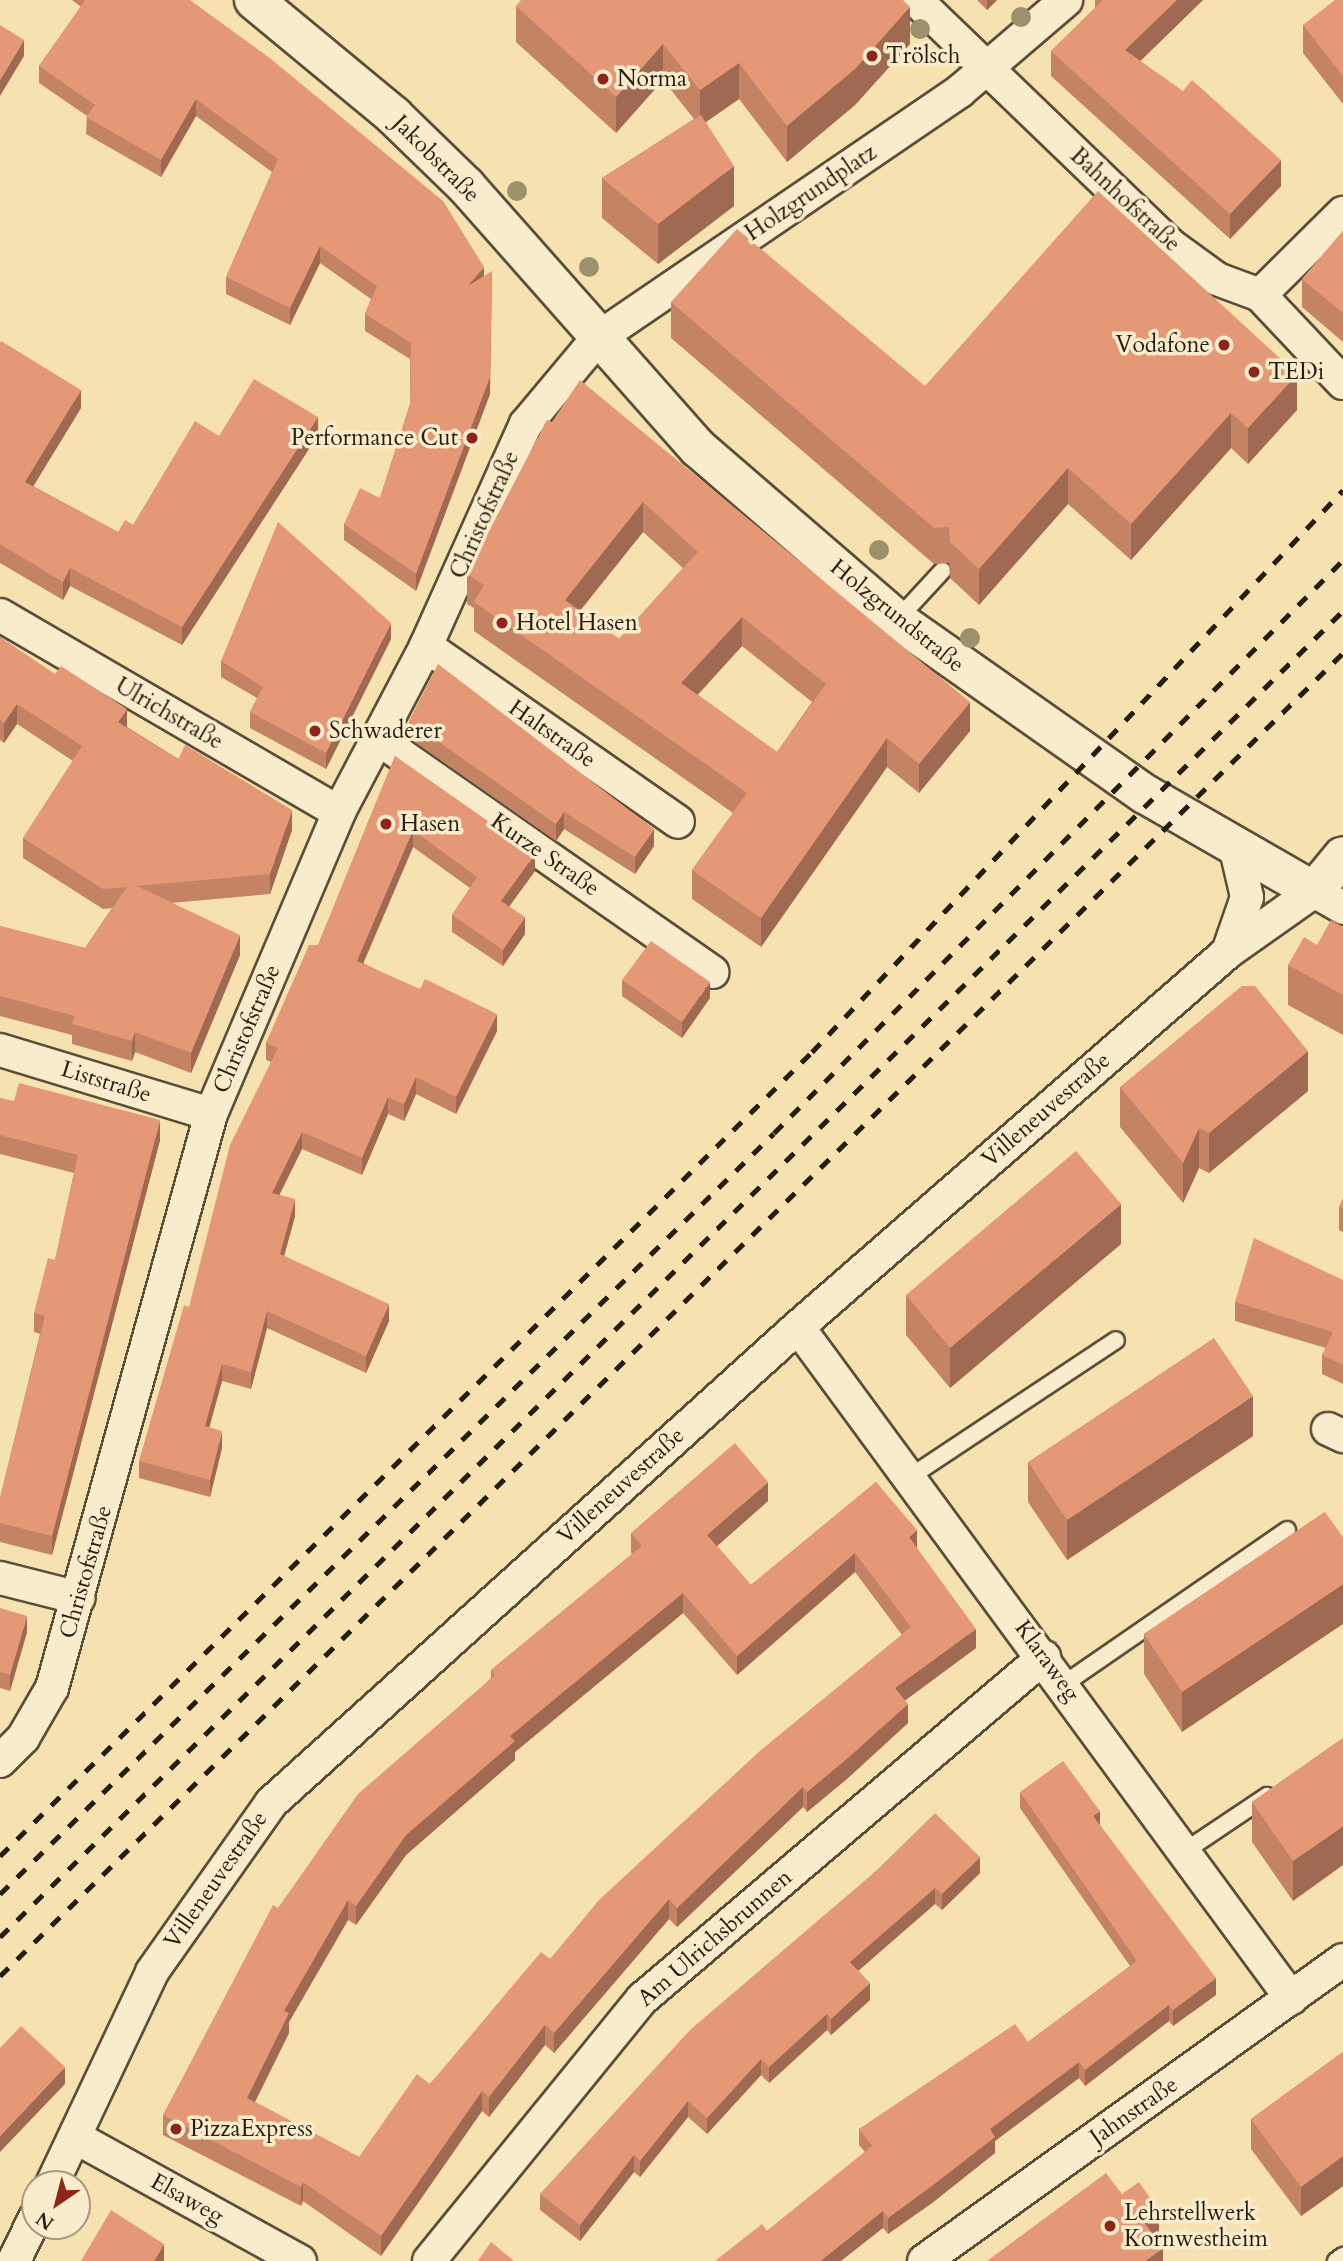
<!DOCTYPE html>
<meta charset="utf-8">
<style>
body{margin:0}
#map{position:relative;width:1343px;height:2261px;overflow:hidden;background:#f5e2b0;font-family:Cardo,serif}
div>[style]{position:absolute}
.roads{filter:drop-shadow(2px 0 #5a4e39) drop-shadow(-2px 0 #5a4e39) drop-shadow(0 2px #5a4e39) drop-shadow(0 -2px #5a4e39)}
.lane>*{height:16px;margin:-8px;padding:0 8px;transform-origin:8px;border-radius:8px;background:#f8eccc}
.street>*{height:32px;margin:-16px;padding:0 16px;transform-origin:16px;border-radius:16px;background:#f8eccc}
.secondary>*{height:38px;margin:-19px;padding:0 19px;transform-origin:19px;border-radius:19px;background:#f8eccc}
.rail>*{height:5px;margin-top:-2.5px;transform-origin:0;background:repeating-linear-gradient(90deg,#261d11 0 12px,transparent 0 24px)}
.trees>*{width:20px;height:20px;margin:-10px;border-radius:50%;background:#9c916c}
.wall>*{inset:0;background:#c48365}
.shaded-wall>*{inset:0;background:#a06a52}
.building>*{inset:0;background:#e49875}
.dots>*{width:19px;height:19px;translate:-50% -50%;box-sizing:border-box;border:4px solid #f8eccc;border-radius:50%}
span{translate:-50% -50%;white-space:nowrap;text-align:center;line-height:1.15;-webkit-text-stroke:7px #f8eccc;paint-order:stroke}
.poi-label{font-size:23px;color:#261d11}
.left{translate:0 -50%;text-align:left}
.right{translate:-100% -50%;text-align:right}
.street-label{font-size:23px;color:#261d11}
.north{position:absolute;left:21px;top:2170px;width:70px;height:70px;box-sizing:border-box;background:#f8eccc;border:2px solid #a49981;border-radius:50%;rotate:215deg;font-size:19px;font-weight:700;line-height:28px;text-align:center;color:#261d11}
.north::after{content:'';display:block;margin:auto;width:24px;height:32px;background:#8f2418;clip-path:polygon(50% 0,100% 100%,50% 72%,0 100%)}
</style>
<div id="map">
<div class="roads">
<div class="lane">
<i style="left:897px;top:620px;width:67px;rotate:-47.4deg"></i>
<i style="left:910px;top:1477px;width:247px;rotate:-33.6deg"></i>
<i style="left:1064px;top:1684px;width:271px;rotate:-34.6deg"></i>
<i style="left:1185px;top:1851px;width:99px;rotate:-33.9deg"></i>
<i style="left:1336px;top:2261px;width:9px;rotate:-36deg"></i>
</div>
<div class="street">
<i style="left:916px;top:0;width:356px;rotate:43.9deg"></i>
<i style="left:1173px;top:247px;width:54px;rotate:36deg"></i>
<i style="left:1217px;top:279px;width:46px;rotate:20.4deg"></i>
<i style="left:1260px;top:295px;width:121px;rotate:46.7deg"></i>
<i style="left:1260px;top:295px;width:117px;rotate:-44.7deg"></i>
<i style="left:0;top:615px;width:392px;rotate:30.2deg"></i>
<i style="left:426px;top:646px;width:307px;rotate:34.9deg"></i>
<i style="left:377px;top:738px;width:409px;rotate:34.9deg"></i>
<i style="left:1228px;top:952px;width:58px;rotate:-70.9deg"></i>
<i style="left:1247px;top:897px;width:53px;rotate:-103deg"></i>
<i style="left:0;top:1050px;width:220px;rotate:16.9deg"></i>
<i style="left:798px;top:1327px;width:833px;rotate:53.69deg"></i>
<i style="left:1328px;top:1429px;width:17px;rotate:25deg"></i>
<i style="left:0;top:1578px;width:81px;rotate:14.2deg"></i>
<i style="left:0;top:1761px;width:33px;rotate:-45deg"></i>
<i style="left:23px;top:1738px;width:58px;rotate:-59.9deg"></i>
<i style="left:52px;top:1688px;width:596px;rotate:-74.52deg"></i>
<i style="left:211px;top:1114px;width:328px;rotate:-67deg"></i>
<i style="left:339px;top:812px;width:187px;rotate:-62.3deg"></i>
<i style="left:426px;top:646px;width:243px;rotate:-65.8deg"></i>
<i style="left:526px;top:424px;width:112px;rotate:-50.1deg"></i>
<i style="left:598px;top:338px;width:438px;rotate:-34.3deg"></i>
<i style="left:960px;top:91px;width:140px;rotate:-40.6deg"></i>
<i style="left:75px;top:2137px;width:257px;rotate:28.9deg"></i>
<i style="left:52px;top:2184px;width:234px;rotate:-64.7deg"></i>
<i style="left:152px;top:1972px;width:207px;rotate:-54.8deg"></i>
<i style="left:271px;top:1803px;width:710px;rotate:-42.09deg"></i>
<i style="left:798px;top:1327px;width:571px;rotate:-41.09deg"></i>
<i style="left:1228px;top:952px;width:105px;rotate:-35.3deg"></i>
<i style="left:1314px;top:891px;width:34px;rotate:30deg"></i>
<i style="left:14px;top:2261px;width:48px;rotate:-64deg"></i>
<i style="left:429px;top:2261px;width:338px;rotate:-50.9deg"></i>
<i style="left:642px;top:1999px;width:528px;rotate:-40.39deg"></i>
<i style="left:924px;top:2261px;width:516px;rotate:-35.69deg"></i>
</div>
<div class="secondary">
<i style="left:254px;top:0;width:182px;rotate:39.6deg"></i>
<i style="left:394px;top:116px;width:100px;rotate:44.2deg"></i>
<i style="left:466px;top:186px;width:350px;rotate:48.5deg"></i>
<i style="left:698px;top:448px;width:263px;rotate:40.8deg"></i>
<i style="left:897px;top:620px;width:303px;rotate:35.1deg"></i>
<i style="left:1145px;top:794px;width:195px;rotate:29.9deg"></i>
<i style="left:1314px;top:891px;width:45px;rotate:-50.4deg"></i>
</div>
</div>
<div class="rail">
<i style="left:0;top:1856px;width:1143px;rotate:-44.72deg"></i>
<i style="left:812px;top:1052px;width:773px;rotate:-46.62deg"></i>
<i style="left:0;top:1894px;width:1085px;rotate:-44.51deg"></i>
<i style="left:774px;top:1133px;width:808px;rotate:-45.2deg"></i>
<i style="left:0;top:1937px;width:1887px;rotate:-44.64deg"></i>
<i style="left:0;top:1976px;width:1885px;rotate:-44.57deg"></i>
</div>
<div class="trees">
<i style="left:1021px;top:17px"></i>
<i style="left:920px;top:29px"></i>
<i style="left:517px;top:191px"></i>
<i style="left:589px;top:267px"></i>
<i style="left:879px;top:550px"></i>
<i style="left:970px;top:638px"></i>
</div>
<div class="wall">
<i style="clip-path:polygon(72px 0,190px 0,484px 276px,490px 394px,416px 591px,344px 540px,344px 524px,380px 498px,410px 404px,410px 359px,365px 331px,365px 314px,371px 299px,320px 263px,290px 325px,226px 294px,226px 277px,272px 172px,196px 116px,161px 177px,86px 134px,87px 116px,39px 83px,39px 66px,81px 7px)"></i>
<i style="clip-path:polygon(977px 0,997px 0,987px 10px)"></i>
<i style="clip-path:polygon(1095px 0,1203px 0,1140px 61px,1281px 186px,1230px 239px,1051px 76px,1051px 51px,1095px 8px)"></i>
<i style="clip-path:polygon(1343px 0,1343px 104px,1303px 53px,1303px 25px)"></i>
<i style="clip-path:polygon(516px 6px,910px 44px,855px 105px,787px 162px,739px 99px,706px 122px,734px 206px,658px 264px,602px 218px,602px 178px,694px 119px,663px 80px,616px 133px,516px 42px)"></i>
<i style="clip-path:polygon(1343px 231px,1343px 342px,1302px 307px,1302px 279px)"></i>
<i style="clip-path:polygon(671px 302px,925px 386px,1297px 410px,1248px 464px,1231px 448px,1131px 560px,1068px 504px,979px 605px,950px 578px,949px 563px,934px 564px,671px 338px)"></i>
<i style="clip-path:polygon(0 343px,81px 408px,33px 486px,118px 532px,133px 525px,219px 436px,318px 435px,182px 645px,70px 586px,63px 600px,0 563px)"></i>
<i style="clip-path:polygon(evenodd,547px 420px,970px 731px,919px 793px,887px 767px,761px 947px,692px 899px,692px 870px,733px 813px,474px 631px,474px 608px,467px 604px,467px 574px,547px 420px,643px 532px,683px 568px,619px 639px,580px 611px,643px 532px,547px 420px,742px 646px,812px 702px,777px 752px,698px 695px,742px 646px)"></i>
<i style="clip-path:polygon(0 637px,127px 727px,292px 830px,270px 894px,172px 903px,240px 955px,191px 1073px,135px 1052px,132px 1061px,72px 1044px,72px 1035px,0 1016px,0 926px,85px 948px,112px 908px,103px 909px,23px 858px,23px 838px,73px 761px,17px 724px,4px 743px,0 740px)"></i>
<i style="clip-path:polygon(391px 639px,326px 769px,250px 728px,250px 712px,257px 698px,221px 677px,221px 661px)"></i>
<i style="clip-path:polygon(409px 721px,654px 846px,635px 874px,564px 829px,556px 841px,409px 738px)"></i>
<i style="clip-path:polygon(395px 756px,535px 871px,509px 906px,525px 934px,503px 966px,452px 932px,452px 915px,470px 888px,413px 847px,363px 963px,497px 1031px,456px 1114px,416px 1094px,404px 1121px,388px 1114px,362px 1175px,302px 1149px,279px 1195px,295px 1216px,284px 1256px,389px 1321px,366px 1373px,267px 1328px,251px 1389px,222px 1381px,209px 1427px,222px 1448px,210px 1497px,139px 1478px,139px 1461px,271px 1062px,266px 1060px,266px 1043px,318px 945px)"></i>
<i style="clip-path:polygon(1343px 927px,1343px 1035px,1288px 1005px,1288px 965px)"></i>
<i style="clip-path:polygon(622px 980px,710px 998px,682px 1038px,622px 996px)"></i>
<i style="clip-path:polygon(1120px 1087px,1308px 1091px,1209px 1173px,1199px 1168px,1183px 1203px,1120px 1127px)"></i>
<i style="clip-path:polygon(0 1098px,160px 1140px,52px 1555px,0 1542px,0 1498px,40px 1334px,34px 1332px,34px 1313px,55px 1260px,74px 1173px,0 1154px)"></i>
<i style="clip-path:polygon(1343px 1198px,1343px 1232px,1339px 1230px,1339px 1207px)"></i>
<i style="clip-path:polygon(1121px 1244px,950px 1388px,906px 1335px,906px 1295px)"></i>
<i style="clip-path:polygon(1343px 1280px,1343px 1384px,1322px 1374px,1322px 1355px,1326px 1348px,1235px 1321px,1235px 1302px)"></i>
<i style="clip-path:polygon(1253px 1436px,1067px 1560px,1028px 1502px,1028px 1462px)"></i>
<i style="clip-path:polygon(evenodd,876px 1482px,917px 1548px,976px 1648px,905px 1700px,908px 1723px,848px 1778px,807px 1812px,803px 1807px,677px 1927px,669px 1919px,554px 2053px,545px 2045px,489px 2117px,482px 2111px,381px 2256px,303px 2201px,301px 2206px,163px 2135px,163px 2115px,278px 1908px,491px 1678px,491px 1670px,632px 1554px,631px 1553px,631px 1533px,768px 1501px,717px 1546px,751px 1585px,876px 1482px,855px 1572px,902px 1635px,550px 1959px,359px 2157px,255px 2102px,289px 2033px,289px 2022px,348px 1920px,356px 1925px,406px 1855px,515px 1760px,515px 1752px,683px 1613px,737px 1675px,855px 1572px)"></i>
<i style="clip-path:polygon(1325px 1512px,1182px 1732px,1144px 1674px,1144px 1634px)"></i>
<i style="clip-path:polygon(0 1608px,27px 1632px,10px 1691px,0 1688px)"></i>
<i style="clip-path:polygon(1343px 1738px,1293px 1901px,1252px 1842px,1252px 1802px)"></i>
<i style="clip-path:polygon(1020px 1792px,1100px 1825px,1216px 1995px,1173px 2026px,1169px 2021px,1085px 2086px,1079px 2078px,995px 2141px,995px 2153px,932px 2203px,888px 2234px,883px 2228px,767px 2231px,865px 2152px,859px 2145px,859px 2129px,1028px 2042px,1130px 1966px,1020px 1808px)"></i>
<i style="clip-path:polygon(876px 1871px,980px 1873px,942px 1910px,935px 1904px,858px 1971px,870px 2000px,831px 2035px,827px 2030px,769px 2083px,761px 2075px,707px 2134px,688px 2117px,640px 2177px,634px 2172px,580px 2241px,540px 2210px,540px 2194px)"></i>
<i style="clip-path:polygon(1343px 2052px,1343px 2186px,1301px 2216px,1251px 2149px,1251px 2119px)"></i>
</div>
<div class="shaded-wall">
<i style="clip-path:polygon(987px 0,997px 0,987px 10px)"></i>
<i style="clip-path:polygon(1177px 0,1203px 0,1125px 76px,1125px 50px)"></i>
<i style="clip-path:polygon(910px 7px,910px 44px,855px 105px,787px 162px,787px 126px)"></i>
<i style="clip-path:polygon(24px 40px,24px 56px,0 96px,0 80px)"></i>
<i style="clip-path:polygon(663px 44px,663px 80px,616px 133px,616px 97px)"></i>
<i style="clip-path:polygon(739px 63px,739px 99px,700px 126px,700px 90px)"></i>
<i style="clip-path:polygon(196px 99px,196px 116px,161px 177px,161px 160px)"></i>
<i style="clip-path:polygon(1281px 160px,1281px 186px,1230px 239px,1230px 214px)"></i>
<i style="clip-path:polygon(734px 166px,734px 206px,658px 264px,658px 224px)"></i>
<i style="clip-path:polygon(320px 246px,320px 263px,290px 325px,290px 308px)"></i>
<i style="clip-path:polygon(484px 267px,484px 284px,468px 286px)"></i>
<i style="clip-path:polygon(492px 271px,490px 394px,416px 591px,416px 574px)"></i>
<i style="clip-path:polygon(1297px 374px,1297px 410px,1248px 464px,1248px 428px)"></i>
<i style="clip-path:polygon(81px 390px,81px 408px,25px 500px,25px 482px)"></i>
<i style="clip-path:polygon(1231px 413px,1231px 448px,1131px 560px,1131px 524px)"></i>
<i style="clip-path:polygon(318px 417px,318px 435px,182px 645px,182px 627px)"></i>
<i style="clip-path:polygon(1068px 468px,1068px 504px,979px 605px,979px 569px)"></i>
<i style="clip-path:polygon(643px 502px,643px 532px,565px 629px,565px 600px)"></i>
<i style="clip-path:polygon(70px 568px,70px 586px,63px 600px,63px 582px)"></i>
<i style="clip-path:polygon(742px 617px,742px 646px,681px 712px,681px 683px)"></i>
<i style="clip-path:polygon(391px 623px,391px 639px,326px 769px,326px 753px)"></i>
<i style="clip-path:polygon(970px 702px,970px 731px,919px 793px,919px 764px)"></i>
<i style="clip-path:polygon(17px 704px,17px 724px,4px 743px,4px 723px)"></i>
<i style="clip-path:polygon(127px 709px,127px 729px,118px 722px)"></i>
<i style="clip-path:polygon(887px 738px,887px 767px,761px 947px,761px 918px)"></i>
<i style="clip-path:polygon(292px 810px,292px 830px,270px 894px,270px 874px)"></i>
<i style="clip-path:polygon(564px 812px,564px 829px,556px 841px,556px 824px)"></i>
<i style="clip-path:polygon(654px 829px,654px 846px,635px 874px,635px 857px)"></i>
<i style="clip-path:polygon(413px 830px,413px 847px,357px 978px,357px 961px)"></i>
<i style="clip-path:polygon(535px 854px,535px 871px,501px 918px,501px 901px)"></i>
<i style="clip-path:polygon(525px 917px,525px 934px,503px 966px,503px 950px)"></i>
<i style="clip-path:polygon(240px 935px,240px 955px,191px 1073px,191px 1053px)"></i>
<i style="clip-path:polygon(710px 982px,710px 998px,682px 1038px,682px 1022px)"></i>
<i style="clip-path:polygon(497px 1014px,497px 1031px,456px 1114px,456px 1097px)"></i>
<i style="clip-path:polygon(135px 1032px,135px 1052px,132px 1061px,132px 1041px)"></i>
<i style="clip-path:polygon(1308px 1051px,1308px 1091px,1209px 1173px,1209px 1133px)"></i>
<i style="clip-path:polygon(416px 1077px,416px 1094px,404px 1121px,404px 1104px)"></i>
<i style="clip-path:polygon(388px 1097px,388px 1114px,362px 1175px,362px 1158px)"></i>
<i style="clip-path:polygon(160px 1120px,160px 1140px,52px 1555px,52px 1536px)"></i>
<i style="clip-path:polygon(1199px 1128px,1199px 1168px,1183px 1203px,1183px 1163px)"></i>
<i style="clip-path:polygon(302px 1132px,302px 1149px,272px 1210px,272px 1193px)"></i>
<i style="clip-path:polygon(295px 1199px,295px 1216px,280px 1271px,280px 1254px)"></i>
<i style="clip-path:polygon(1121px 1204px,1121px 1244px,950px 1388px,950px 1348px)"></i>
<i style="clip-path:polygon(389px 1304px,389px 1321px,366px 1373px,366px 1356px)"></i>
<i style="clip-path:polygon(267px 1311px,267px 1328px,251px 1389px,251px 1372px)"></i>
<i style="clip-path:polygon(222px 1364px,222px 1381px,205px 1443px,205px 1426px)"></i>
<i style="clip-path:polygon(1253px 1396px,1253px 1436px,1067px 1560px,1067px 1520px)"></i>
<i style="clip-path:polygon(222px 1431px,222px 1448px,210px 1497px,210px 1480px)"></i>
<i style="clip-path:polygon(768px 1482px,768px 1501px,707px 1555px,707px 1535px)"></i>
<i style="clip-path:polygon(917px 1530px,917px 1550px,909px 1537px)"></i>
<i style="clip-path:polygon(855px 1553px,855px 1572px,737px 1675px,737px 1656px)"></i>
<i style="clip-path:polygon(1343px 1584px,1343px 1624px,1182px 1732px,1182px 1692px)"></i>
<i style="clip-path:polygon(683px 1593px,683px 1613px,515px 1752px,515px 1760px,406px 1855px,356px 1925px,356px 1906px,406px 1835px,510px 1736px)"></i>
<i style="clip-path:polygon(27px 1616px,27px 1632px,10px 1691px,10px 1675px)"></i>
<i style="clip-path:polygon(976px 1629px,976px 1648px,895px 1708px,895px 1688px)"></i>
<i style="clip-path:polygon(908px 1704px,908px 1723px,848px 1778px,807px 1812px,807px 1792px)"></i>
<i style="clip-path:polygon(803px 1787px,803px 1807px,677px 1927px,677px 1908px)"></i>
<i style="clip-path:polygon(1100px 1811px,1100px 1827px,1093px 1816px)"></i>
<i style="clip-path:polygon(1343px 1826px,1343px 1865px,1293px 1901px,1293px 1861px)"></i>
<i style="clip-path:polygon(980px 1857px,980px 1873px,942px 1910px,942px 1894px)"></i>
<i style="clip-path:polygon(935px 1888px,935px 1904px,850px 1978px,850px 1962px)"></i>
<i style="clip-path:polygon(669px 1899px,669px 1919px,554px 2053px,554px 2033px)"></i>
<i style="clip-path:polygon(348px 1900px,348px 1920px,289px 2022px,289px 2033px,247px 2118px,247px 2098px,284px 2011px)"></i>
<i style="clip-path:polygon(1216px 1978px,1216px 1995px,1173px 2026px,1173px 2010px)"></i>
<i style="clip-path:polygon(870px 1983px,870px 2000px,831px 2035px,831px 2019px)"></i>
<i style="clip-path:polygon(1169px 2005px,1169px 2021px,1085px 2086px,1085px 2070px)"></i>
<i style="clip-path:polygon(827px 2014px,827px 2030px,769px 2083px,769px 2067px)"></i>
<i style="clip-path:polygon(545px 2025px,545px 2045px,489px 2117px,489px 2097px)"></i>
<i style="clip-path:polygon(761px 2059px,761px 2075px,707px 2134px,707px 2118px)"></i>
<i style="clip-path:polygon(1079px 2062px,1079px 2078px,995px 2141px,995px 2153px,932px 2203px,888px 2234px,888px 2218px,990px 2129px)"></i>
<i style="clip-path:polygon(65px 2067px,65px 2084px,0 2152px,0 2136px)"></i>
<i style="clip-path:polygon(482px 2091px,482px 2111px,381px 2256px,381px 2236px)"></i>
<i style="clip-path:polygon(688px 2101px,688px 2117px,640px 2177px,640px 2161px)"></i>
<i style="clip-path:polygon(634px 2155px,634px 2172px,580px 2241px,580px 2225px)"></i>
<i style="clip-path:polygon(1343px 2156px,1343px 2186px,1301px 2216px,1301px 2187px)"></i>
<i style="clip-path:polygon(303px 2182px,303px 2201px,301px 2206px,301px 2187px)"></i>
<i style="clip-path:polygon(883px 2211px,883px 2228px,841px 2261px,820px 2261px)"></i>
<i style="clip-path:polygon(1159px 2211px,1159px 2234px,1144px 2245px,1144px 2222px)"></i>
<i style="clip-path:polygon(164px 2244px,164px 2261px,154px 2261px)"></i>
<i style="clip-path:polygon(1163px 2248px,1163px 2261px,1145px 2261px)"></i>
</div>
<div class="building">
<i style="clip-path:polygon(85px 0,190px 0,271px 59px,443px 201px,484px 267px,468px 286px,492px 271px,490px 377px,416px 574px,344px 524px,360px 488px,380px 498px,410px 404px,411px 343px,365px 314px,377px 286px,320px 246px,290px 308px,226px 277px,278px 159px,196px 99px,161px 160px,86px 117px,95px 105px,39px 66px)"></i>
<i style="clip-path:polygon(521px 0,903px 0,910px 7px,855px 69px,787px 126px,739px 63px,700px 90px,663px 44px,616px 97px,516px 6px)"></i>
<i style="clip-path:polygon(1103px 0,1177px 0,1125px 50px,1183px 91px,1192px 80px,1281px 160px,1230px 214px,1051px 51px)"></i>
<i style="clip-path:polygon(1335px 0,1343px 0,1343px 76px,1303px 25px)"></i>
<i style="clip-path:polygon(0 25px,24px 40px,0 80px)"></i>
<i style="clip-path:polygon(701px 115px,734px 166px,658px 224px,602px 178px)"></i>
<i style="clip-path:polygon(1098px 191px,1297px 374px,1248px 428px,1231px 413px,1131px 524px,1068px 468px,979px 569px,950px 542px,949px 527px,934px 528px,671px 302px,737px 229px,925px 386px)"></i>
<i style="clip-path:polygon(1343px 231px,1343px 313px,1302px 279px)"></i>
<i style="clip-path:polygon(1px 341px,81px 390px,25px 482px,118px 532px,125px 520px,133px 525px,195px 421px,219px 436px,254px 379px,318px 417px,182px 627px,70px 568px,63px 582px,0 544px,0 343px)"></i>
<i style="clip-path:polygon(evenodd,580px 380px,970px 702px,919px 764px,887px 738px,761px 918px,692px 870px,747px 793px,474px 602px,484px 585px,467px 574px,547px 420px,552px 422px,580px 380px,643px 502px,698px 552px,619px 639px,565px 600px,643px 502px,580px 380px,742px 617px,826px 684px,777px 752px,681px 683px,742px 617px)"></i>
<i style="clip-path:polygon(278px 522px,391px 623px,326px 753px,250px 712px,263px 687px,221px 661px)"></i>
<i style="clip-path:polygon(0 637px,55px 674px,61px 666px,127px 709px,118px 722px,178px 760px,185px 745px,292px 810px,270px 874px,137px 886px,240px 935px,191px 1053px,135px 1032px,132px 1041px,72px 1024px,75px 1016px,0 996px,0 926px,85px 948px,127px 887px,103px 889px,23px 838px,82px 746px,17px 704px,4px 723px,0 720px)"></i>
<i style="clip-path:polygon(438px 664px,654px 829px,635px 857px,564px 812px,556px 824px,409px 721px)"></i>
<i style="clip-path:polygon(395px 756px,535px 854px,501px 901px,525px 917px,503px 950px,452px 915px,477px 877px,413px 830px,357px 961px,420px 989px,425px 979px,497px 1014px,456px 1097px,416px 1077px,404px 1104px,388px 1097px,362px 1158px,302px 1132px,272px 1193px,295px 1199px,280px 1254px,389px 1304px,366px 1356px,267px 1311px,251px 1372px,222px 1364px,205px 1426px,222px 1431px,210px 1480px,139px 1461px,184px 1305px,189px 1307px,230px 1145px,278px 1048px,266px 1043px,309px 945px,318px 945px)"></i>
<i style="clip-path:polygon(1331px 920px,1343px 927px,1343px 995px,1288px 965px,1304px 937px,1317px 945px)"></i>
<i style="clip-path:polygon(651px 941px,710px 982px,682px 1022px,622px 980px)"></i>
<i style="clip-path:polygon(1242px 986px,1255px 986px,1308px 1051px,1209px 1133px,1199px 1128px,1183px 1163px,1120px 1087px)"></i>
<i style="clip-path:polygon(19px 1083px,160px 1120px,52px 1536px,0 1523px,0 1498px,45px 1316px,34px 1313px,48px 1258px,55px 1260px,78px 1155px,0 1135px,0 1098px,14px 1101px)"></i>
<i style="clip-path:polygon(1076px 1151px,1121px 1204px,950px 1348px,906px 1295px)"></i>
<i style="clip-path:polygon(1343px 1198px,1343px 1208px,1339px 1207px)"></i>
<i style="clip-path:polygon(1254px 1238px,1343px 1280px,1343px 1365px,1322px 1355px,1333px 1332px,1235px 1302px)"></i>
<i style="clip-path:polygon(1214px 1338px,1253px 1396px,1067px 1520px,1028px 1462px)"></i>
<i style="clip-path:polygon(evenodd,735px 1443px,768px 1482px,707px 1535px,751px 1585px,876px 1482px,917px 1530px,909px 1537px,976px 1629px,895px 1688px,908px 1704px,848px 1758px,807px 1792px,803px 1787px,677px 1908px,669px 1899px,554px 2033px,545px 2025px,489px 2097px,482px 2091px,381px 2236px,303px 2182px,301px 2187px,163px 2115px,273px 1905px,278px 1908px,358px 1794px,495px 1675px,491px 1670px,642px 1546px,631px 1533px,735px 1443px,855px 1553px,911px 1627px,761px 1750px,599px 1900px,550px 1959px,541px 1952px,430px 2084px,417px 2074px,359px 2157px,247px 2098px,289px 2013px,284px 2011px,348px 1900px,356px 1906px,406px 1835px,515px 1741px,510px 1736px,683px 1593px,737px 1656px,855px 1553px)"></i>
<i style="clip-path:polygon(1325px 1512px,1343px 1537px,1343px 1584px,1182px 1692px,1144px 1634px)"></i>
<i style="clip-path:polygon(0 1608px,27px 1616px,10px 1675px,0 1672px)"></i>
<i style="clip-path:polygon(1343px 1738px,1343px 1826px,1293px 1861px,1252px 1802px)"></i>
<i style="clip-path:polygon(1063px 1761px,1100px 1811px,1093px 1816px,1216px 1978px,1173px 2010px,1169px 2005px,1085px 2070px,1079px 2062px,990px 2129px,995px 2137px,932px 2186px,888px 2218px,883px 2211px,820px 2261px,715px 2261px,762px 2224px,767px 2231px,872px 2146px,859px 2129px,1015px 2024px,1028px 2042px,1137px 1961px,1020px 1792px)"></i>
<i style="clip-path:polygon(935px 1813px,980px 1857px,942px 1894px,935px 1888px,850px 1962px,870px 1983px,831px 2019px,827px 2014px,769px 2067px,761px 2059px,707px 2118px,688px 2101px,640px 2161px,634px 2155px,580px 2225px,540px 2194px,690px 2030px,876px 1871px)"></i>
<i style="clip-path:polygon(21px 2026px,65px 2067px,0 2136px,0 2048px)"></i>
<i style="clip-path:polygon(1343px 2052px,1343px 2156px,1301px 2187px,1251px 2119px)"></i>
<i style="clip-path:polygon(1106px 2173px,1122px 2194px,1139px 2182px,1159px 2211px,1144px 2222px,1163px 2248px,1145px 2261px,987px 2261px)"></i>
<i style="clip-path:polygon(111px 2210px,164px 2244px,154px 2261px,81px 2261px)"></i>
<i style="clip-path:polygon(491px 2242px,514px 2261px,478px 2261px)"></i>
</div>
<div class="dots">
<i style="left:872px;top:56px;background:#8f2418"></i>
<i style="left:603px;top:79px;background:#8f2418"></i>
<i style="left:1224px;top:345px;background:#8f2418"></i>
<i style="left:1254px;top:372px;background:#8f2418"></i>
<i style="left:472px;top:438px;background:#8f2418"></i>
<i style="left:502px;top:623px;background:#8f2418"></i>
<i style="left:315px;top:731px;background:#8f2418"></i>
<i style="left:386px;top:824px;background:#8f2418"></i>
<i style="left:176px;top:2129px;background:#8f2418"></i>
<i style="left:1110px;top:2226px;background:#8f2418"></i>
</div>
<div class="poi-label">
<span class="left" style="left:886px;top:56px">Trölsch</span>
<span class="left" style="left:617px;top:79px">Norma</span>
<span class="right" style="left:1210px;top:345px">Vodafone</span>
<span class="left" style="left:1268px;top:372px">TEDi</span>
<span class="right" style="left:458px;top:438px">Performance Cut</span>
<span class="left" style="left:516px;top:623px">Hotel Hasen</span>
<span class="left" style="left:329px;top:731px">Schwaderer</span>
<span class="left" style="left:400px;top:824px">Hasen</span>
<span class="left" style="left:190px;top:2129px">PizzaExpress</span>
<span class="left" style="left:1124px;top:2226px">Lehrstellwerk<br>Kornwestheim</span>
</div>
<div class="street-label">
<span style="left:436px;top:159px;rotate:45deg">Jakobstraße</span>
<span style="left:811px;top:193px;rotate:-34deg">Holzgrundplatz</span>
<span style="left:1125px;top:200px;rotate:43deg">Bahnhofstraße</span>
<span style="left:485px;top:515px;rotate:-66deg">Christofstraße</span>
<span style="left:897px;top:616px;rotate:39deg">Holzgrundstraße</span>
<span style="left:169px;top:714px;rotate:30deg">Ulrichstraße</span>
<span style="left:552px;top:734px;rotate:35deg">Haltstraße</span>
<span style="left:545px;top:855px;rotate:35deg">Kurze Straße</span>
<span style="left:247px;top:1029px;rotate:-67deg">Christofstraße</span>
<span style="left:106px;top:1082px;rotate:17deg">Liststraße</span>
<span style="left:1046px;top:1110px;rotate:-41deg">Villeneuvestraße</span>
<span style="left:621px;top:1486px;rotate:-42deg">Villeneuvestraße</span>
<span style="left:86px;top:1572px;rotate:-74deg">Christofstraße</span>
<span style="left:1047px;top:1661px;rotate:54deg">Klaraweg</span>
<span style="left:216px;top:1880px;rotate:-55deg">Villeneuvestraße</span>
<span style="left:715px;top:1938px;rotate:-41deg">Am Ulrichsbrunnen</span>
<span style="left:1134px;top:2111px;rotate:-35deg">Jahnstraße</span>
<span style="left:187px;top:2199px;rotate:29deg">Elsaweg</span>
</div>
<div class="north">N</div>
</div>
